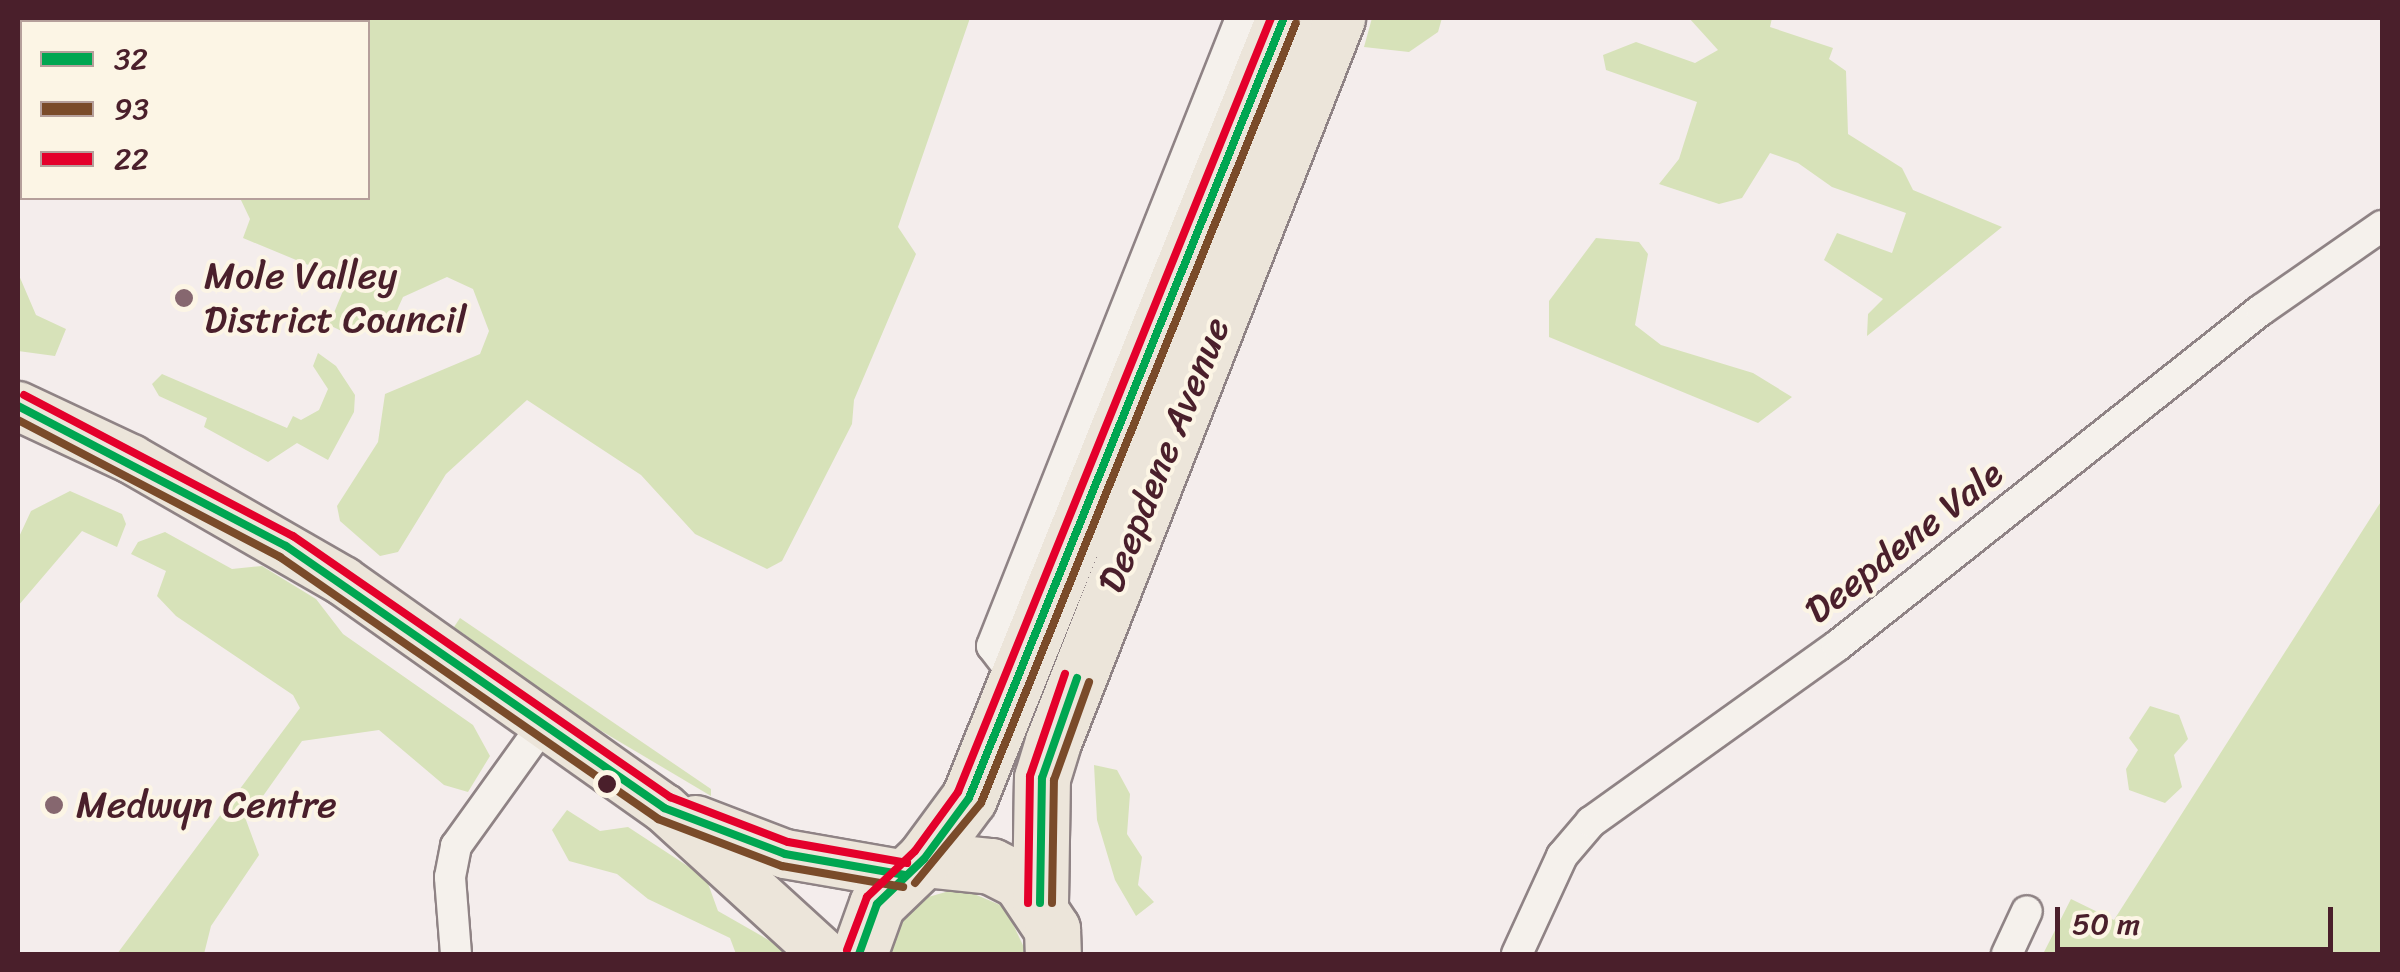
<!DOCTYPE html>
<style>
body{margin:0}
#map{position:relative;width:2400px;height:972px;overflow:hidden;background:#f4edec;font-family:Sriracha,sans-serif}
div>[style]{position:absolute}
.green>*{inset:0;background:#d7e2b9}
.roads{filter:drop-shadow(2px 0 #8f8385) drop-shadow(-2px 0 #8f8385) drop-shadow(0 2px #8f8385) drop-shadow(0 -2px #8f8385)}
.street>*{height:30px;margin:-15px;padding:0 15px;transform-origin:15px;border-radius:15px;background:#f5f1ec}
.primary>*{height:48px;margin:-24px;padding:0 24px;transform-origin:24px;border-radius:24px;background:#ece5da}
.highway>*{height:55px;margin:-27.5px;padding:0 27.5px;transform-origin:27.5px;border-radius:27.5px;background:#ece5da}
.bus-1>*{height:8px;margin:-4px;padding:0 4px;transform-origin:4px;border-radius:4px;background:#00a651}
.bus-2>*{height:8px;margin:-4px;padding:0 4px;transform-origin:4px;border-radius:4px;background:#7a4b2a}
.bus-3>*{height:8px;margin:-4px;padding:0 4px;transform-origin:4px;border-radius:4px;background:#e4002b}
.dots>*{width:28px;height:28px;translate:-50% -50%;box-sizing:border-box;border:5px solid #fcf5e5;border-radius:50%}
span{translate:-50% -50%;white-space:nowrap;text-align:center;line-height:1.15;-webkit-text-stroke:8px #fcf5e5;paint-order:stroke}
.poi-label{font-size:38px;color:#4a1f2b}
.left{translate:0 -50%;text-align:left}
.street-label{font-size:38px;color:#4a1f2b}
.frame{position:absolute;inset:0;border:20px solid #4a1f2b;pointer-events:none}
.legend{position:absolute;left:20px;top:20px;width:350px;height:180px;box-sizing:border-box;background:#fcf5e5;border:2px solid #b59f9b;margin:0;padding:12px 18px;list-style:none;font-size:30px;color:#4a1f2b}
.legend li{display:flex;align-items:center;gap:20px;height:50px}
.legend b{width:50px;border:2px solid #b59f9b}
.scale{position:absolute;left:2055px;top:907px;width:278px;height:45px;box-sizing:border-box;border:5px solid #4a1f2b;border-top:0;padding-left:12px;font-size:30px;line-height:35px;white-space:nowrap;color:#4a1f2b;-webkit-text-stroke:8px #fcf5e5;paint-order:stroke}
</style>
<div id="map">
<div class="green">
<i style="clip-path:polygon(127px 18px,970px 18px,898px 227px,916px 254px,854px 400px,852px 424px,782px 561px,767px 569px,695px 534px,641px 475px,527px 400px,446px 474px,398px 552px,380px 556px,340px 521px,337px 506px,378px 442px,385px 394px,480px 354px,489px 331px,473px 289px,447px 277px,403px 297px,393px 319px,348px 334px,329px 325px,347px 281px,243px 238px,250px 219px,240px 198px,368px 198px,368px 22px)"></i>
<i style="clip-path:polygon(1372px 18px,1442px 18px,1438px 32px,1409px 52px,1364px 47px)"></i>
<i style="clip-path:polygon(1689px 18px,1772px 18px,1770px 27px,1833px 48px,1829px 59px,1846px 71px,1848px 134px,1902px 168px,1913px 190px,2002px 227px,1867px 336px,1868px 314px,1883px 299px,1824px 260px,1837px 233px,1892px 253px,1906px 213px,1832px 187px,1798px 163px,1770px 153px,1742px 198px,1719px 204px,1659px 184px,1679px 159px,1697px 102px,1606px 70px,1603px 55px,1636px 42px,1695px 63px,1718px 50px)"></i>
<i style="clip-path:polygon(1596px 238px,1639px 242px,1648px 254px,1635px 325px,1661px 345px,1753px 373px,1792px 397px,1758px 423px,1549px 337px,1549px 301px)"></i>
<i style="clip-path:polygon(18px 273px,36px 315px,66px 329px,55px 356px,18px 351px)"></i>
<i style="clip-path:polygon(318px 353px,336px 366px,355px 395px,354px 412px,328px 460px,297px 443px,268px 462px,204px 427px,207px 418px,159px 396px,152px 384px,162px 374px,287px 428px,293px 416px,301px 420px,319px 410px,328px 389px,313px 366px)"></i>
<i style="clip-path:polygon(70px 491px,122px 514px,126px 524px,117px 547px,82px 531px,18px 606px,18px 539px,31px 511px)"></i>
<i style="clip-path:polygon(2382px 500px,2382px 954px,2043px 954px,2071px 899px,2114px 920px)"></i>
<i style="clip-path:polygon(165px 532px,232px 569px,262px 566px,316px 599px,343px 634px,473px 725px,490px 756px,468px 792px,444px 785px,379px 730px,302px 741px,246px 820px,259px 855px,211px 926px,204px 954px,117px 954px,300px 708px,293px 695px,176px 616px,157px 596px,166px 571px,131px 554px,138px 542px)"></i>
<i style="clip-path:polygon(460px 618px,711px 789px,711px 796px,588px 723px,454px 627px)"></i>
<i style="clip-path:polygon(2150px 706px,2179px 715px,2188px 739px,2174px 755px,2182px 787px,2165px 803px,2129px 790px,2126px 769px,2138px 750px,2129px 738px)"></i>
<i style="clip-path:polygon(1094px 765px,1117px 770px,1130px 794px,1127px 834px,1142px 857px,1138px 885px,1154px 902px,1136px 916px,1115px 880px,1097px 820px)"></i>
<i style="clip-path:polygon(567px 810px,600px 831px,628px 827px,706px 878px,718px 911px,793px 954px,736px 954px,730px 938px,648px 899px,617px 874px,569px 861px,552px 830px)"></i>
<i style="clip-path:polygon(960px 888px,1005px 907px,1027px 954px,885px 954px,896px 918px,914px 901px)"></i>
</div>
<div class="roads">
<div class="street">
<i style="left:1019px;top:681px;width:44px;rotate:-127.6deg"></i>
<i style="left:992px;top:646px;width:676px;rotate:-68.37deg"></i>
<i style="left:456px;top:954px;width:77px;rotate:-94.5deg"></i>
<i style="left:450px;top:877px;width:32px;rotate:-79deg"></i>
<i style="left:456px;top:846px;width:149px;rotate:-54.3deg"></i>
<i style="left:1517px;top:954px;width:108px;rotate:-65.3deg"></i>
<i style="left:1562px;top:856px;width:45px;rotate:-49.5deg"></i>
<i style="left:1591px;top:822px;width:302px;rotate:-35.6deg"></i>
<i style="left:1837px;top:646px;width:541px;rotate:-38.4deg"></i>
<i style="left:2261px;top:310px;width:147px;rotate:-34.8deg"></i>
<i style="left:2007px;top:954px;width:47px;rotate:-65.1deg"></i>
</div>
<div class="primary">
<i style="left:18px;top:406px;width:125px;rotate:25.1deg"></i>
<i style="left:131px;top:459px;width:245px;rotate:29.9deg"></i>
<i style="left:343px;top:581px;width:393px;rotate:35.3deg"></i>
<i style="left:664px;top:808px;width:217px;rotate:42.4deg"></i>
<i style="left:696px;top:820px;width:95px;rotate:20.9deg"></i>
<i style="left:785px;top:854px;width:122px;rotate:9.9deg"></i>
</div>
<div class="highway">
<i style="left:924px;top:859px;width:67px;rotate:6deg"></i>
<i style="left:991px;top:866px;width:33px;rotate:27deg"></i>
<i style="left:1020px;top:881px;width:58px;rotate:56.3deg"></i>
<i style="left:1052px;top:929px;width:25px;rotate:88deg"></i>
<i style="left:1040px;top:903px;width:125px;rotate:-89.1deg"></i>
<i style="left:1042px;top:778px;width:38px;rotate:-73deg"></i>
<i style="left:1053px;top:742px;width:778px;rotate:-68.58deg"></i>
<i style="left:859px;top:954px;width:53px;rotate:-70.2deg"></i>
<i style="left:877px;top:904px;width:65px;rotate:-43.8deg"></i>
<i style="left:924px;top:859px;width:76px;rotate:-53.6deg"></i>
<i style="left:969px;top:798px;width:841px;rotate:-68.01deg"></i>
</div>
</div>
<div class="bus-1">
<i style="left:18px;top:406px;width:302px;rotate:27.6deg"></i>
<i style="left:286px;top:546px;width:460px;rotate:34.7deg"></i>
<i style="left:664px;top:808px;width:129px;rotate:20.8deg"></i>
<i style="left:785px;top:854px;width:122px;rotate:9.9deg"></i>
<i style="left:1040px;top:903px;width:125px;rotate:-89.1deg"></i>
<i style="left:1042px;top:778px;width:106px;rotate:-70.7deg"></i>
<i style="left:859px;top:954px;width:53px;rotate:-70.2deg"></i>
<i style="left:877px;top:904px;width:65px;rotate:-43.8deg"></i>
<i style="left:924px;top:859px;width:76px;rotate:-53.6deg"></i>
<i style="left:969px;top:798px;width:841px;rotate:-68.01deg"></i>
</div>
<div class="bus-2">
<i style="left:18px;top:420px;width:296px;rotate:27.6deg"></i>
<i style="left:280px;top:557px;width:460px;rotate:34.7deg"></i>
<i style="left:658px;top:819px;width:133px;rotate:20.8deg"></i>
<i style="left:782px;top:866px;width:123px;rotate:9.8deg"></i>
<i style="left:915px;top:883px;width:104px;rotate:-50.5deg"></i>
<i style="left:981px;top:803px;width:841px;rotate:-68.01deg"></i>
<i style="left:1052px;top:903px;width:123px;rotate:-89.1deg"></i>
<i style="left:1054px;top:780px;width:104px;rotate:-70.3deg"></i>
</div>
<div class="bus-3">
<i style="left:24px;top:395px;width:304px;rotate:27.7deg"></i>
<i style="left:293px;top:536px;width:459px;rotate:34.7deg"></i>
<i style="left:670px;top:797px;width:126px;rotate:20.9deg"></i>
<i style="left:788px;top:842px;width:121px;rotate:10deg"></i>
<i style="left:1028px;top:903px;width:127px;rotate:-89.1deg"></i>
<i style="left:1030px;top:776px;width:108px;rotate:-71.1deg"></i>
<i style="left:847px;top:950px;width:57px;rotate:-69.3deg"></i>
<i style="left:867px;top:897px;width:66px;rotate:-43.8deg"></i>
<i style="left:915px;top:851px;width:73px;rotate:-53.9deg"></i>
<i style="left:958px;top:792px;width:835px;rotate:-67.98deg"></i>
</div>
<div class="dots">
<i style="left:184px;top:298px;background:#86676f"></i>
<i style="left:607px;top:784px;background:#4a1f2b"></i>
<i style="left:54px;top:805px;background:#86676f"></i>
</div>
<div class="poi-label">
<span class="left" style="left:204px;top:298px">Mole Valley<br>District Council</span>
<span class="left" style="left:76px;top:805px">Medwyn Centre</span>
</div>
<div class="street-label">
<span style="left:1164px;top:455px;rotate:-68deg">Deepdene Avenue</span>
<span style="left:1904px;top:542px;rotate:-38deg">Deepdene Vale</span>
</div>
<div class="frame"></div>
<ul class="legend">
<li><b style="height:12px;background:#00a651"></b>32</li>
<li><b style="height:12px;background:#7a4b2a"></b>93</li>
<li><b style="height:12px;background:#e4002b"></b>22</li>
</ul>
<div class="scale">50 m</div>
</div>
